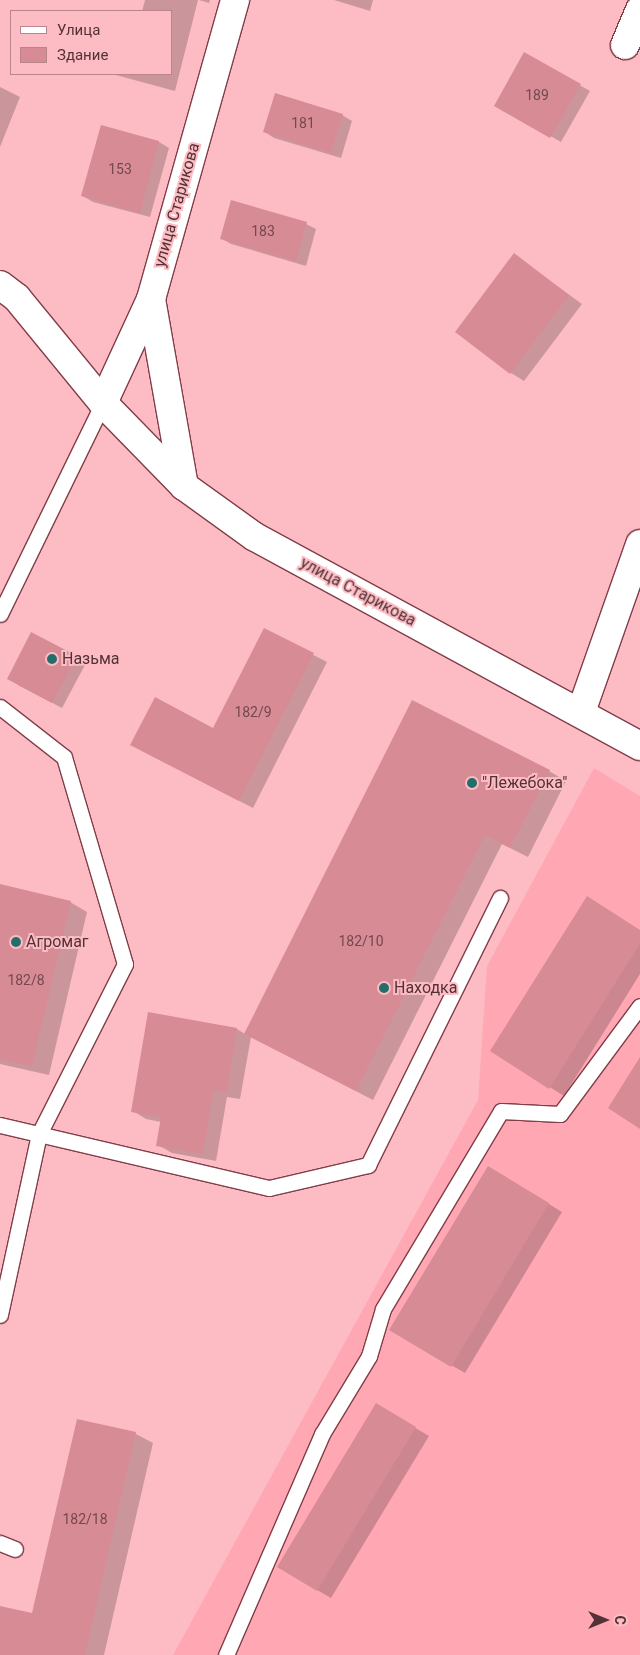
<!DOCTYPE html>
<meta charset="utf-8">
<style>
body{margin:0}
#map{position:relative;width:640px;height:1655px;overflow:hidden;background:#fdbcc4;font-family:Roboto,sans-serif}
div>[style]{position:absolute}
.built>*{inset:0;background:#ffa8b3}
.shadow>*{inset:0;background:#0003}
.building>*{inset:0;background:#d78b95}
.roads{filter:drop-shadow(1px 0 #813d48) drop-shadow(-1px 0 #813d48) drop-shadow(0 1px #813d48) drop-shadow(0 -1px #813d48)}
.lane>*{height:15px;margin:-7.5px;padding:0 7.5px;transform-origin:7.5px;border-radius:7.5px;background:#fff}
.street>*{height:28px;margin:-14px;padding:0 14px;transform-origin:14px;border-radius:14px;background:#fff}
.secondary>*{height:28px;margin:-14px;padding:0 14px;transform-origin:14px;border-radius:14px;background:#fff}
.dots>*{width:14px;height:14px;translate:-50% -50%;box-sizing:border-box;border:2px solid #fdbcc4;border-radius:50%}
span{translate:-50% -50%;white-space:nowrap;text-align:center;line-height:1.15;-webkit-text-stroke:4px #fdbcc4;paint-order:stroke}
.number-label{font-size:14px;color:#73484e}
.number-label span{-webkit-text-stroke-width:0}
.street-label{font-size:16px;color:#523236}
.poi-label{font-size:16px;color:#523236}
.left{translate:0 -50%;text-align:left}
.legend{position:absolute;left:10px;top:10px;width:162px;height:65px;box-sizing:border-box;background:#fdbcc4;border:1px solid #b9858b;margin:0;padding:6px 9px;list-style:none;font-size:15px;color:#523236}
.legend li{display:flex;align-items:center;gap:10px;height:25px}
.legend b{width:25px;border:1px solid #b9858b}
.north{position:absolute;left:580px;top:1595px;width:50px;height:50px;-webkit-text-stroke:4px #fdbcc4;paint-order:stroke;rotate:90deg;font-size:14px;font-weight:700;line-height:20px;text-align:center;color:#523236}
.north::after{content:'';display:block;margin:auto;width:18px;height:22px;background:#523236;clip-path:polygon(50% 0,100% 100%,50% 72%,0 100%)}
</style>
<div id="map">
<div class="built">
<i style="clip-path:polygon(594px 768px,640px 796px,640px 1655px,173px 1655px,478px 1100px,487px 966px)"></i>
</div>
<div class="shadow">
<i style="clip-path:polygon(145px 0,198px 0,175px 91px,112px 74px,171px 74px,171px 11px,142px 11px)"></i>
<i style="clip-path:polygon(199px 0,210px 0,209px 3px)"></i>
<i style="clip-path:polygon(334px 0,373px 0,370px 11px)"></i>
<i style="clip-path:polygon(525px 54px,590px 91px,561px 142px,496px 105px)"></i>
<i style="clip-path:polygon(0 87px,20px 97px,0 147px)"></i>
<i style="clip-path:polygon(342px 115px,352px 121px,341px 158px,274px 138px,265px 132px)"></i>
<i style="clip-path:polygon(102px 127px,159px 142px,169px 148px,150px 217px,93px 202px,83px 196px)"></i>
<i style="clip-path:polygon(306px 224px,316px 229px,306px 266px,231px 244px,221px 238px)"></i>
<i style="clip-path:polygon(514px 255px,582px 304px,524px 381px,511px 373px)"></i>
<i style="clip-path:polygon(265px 630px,327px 662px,253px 808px,146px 753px,214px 729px)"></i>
<i style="clip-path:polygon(76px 657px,86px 663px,62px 708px,18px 685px)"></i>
<i style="clip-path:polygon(549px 771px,566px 781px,528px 857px,502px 844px,373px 1100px,251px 1037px,240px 1099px,227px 1097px,216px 1161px,172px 1153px,158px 1145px,161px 1122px,146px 1119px,133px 1111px,149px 1014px,237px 1029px,245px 1034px)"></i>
<i style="clip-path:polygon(0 885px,70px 902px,87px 912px,49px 1075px,0 1064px)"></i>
<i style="clip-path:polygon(640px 930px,640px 974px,564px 1096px,492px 1051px)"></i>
<i style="clip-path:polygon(502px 1175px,562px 1212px,465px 1373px,451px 1365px)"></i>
<i style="clip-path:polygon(390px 1413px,429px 1436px,331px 1598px,317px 1590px)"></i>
<i style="clip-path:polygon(78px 1420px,136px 1434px,153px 1443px,104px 1655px,0 1655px,0 1607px,33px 1615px)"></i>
</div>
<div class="building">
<i style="clip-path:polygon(524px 52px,581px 84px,550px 138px,494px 106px)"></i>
<i style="clip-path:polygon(275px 93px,343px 114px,331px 153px,263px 132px)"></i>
<i style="clip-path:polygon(101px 125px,159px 141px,140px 213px,81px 196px)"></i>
<i style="clip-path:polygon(231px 200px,307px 222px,296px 261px,220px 239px)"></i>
<i style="clip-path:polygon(514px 253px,569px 295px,510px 374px,455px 332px)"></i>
<i style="clip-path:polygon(264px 628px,314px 653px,239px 801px,130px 745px,155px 697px,213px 728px)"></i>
<i style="clip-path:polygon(31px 632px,77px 656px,52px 703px,7px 679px)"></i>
<i style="clip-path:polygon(412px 700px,550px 770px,510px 848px,485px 835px,356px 1091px,244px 1034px)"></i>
<i style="clip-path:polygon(0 884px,71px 901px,32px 1066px,0 1059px)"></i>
<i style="clip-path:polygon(587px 896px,640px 930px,640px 944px,549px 1089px,490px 1051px)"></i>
<i style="clip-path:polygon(148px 1012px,237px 1028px,227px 1092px,213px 1090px,203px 1154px,156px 1146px,161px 1117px,131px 1112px)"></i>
<i style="clip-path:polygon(640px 1057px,640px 1129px,608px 1108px)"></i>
<i style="clip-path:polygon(488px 1166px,549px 1203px,451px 1367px,389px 1330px)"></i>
<i style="clip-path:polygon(376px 1403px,416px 1427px,317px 1591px,277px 1567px)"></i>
<i style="clip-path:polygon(77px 1419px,136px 1432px,85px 1655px,0 1655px,0 1606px,32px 1613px)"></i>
</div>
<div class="roads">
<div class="lane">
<i style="left:0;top:614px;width:235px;rotate:-64deg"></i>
<i style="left:0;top:707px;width:81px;rotate:38deg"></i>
<i style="left:64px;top:757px;width:216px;rotate:73.6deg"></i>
<i style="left:125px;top:964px;width:191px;rotate:116.8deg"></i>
<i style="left:39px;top:1134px;width:185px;rotate:102.2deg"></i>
<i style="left:0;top:1125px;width:276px;rotate:13.2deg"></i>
<i style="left:269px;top:1188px;width:102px;rotate:-13.1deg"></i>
<i style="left:368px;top:1165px;width:298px;rotate:-63.7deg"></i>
<i style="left:0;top:1543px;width:16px;rotate:22deg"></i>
<i style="left:226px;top:1655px;width:241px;rotate:-66.5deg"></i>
<i style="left:322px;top:1434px;width:91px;rotate:-58.9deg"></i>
<i style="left:369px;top:1356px;width:49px;rotate:-73.4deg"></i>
<i style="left:383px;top:1309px;width:230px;rotate:-59.2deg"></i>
<i style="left:501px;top:1111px;width:59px;rotate:2.9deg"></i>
<i style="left:560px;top:1114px;width:134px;rotate:-53.5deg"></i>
</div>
<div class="street">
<i style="left:625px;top:45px;width:38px;rotate:-67deg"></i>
<i style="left:151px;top:299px;width:190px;rotate:80deg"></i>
<i style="left:103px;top:403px;width:115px;rotate:-65.2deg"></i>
<i style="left:151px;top:299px;width:311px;rotate:-74.3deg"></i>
<i style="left:581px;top:712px;width:178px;rotate:-70.6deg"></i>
</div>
<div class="secondary">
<i style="left:0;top:285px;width:21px;rotate:37deg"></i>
<i style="left:17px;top:298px;width:136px;rotate:50.7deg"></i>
<i style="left:103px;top:403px;width:116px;rotate:45.7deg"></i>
<i style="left:184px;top:486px;width:87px;rotate:35.7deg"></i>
<i style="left:255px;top:537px;width:438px;rotate:28.5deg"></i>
</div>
</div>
<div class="dots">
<i style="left:52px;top:659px;background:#236e6a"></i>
<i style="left:472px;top:783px;background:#236e6a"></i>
<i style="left:16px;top:942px;background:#236e6a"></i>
<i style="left:384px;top:988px;background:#236e6a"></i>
</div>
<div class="number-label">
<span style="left:537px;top:95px">189</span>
<span style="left:303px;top:123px">181</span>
<span style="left:120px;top:169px">153</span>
<span style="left:263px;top:231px">183</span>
<span style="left:253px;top:712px">182/9</span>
<span style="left:361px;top:941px">182/10</span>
<span style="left:26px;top:980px">182/8</span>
<span style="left:85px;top:1519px">182/18</span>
</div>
<div class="street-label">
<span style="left:177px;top:205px;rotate:-74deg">улица Старикова</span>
<span style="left:358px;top:592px;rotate:28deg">улица Старикова</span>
</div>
<div class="poi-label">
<span class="left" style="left:62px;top:659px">Назьма</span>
<span class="left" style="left:482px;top:783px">"Лежебока"</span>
<span class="left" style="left:26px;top:942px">Агромаг</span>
<span class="left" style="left:394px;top:988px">Находка</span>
</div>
<ul class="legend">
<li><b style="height:6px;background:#fff"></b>Улица</li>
<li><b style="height:14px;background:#d78b95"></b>Здание</li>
</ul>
<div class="north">С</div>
</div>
